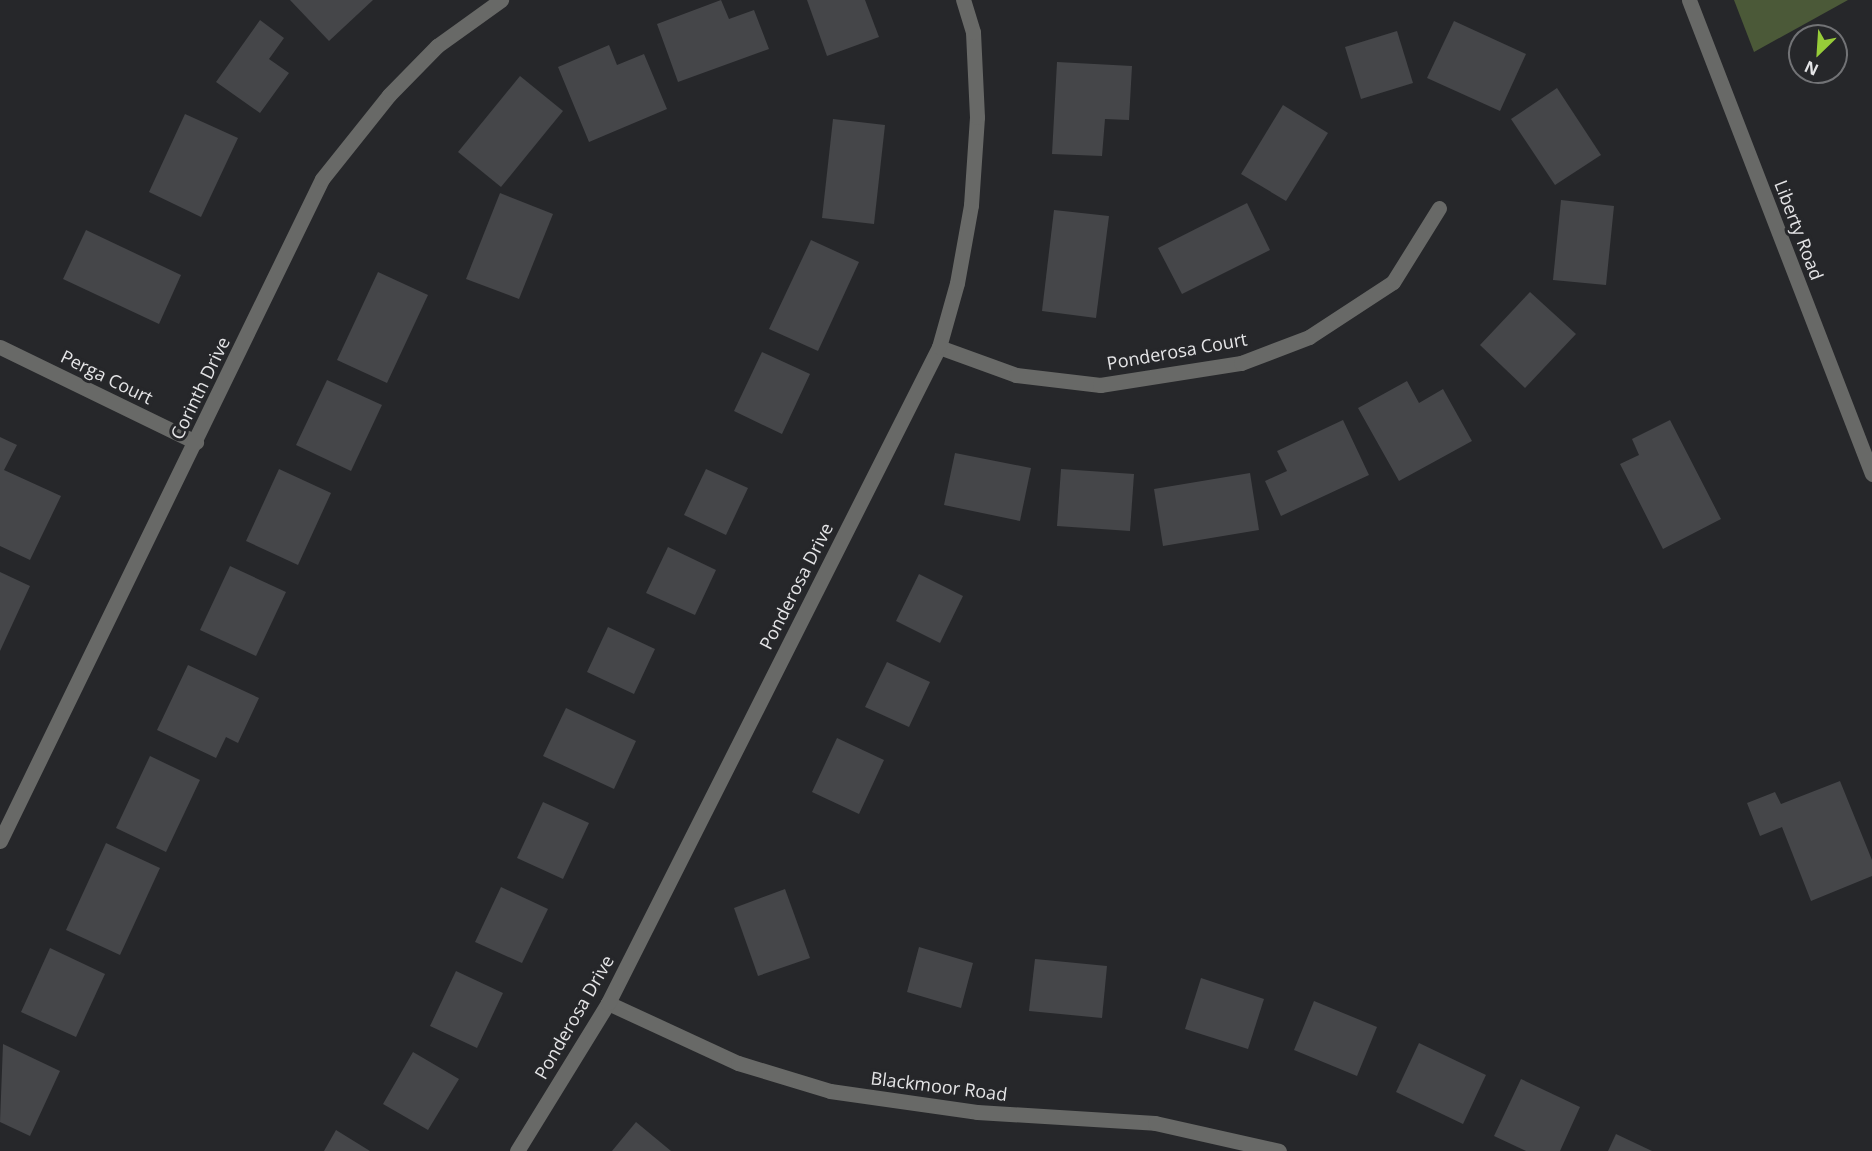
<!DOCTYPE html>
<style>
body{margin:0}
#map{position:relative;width:1872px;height:1151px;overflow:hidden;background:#26272a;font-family:"Open Sans",sans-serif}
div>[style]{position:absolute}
.forest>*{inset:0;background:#4b5938}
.building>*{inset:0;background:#454649}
.minor>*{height:15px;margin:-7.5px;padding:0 7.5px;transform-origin:7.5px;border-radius:7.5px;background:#686967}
.tertiary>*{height:15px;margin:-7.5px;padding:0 7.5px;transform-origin:7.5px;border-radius:7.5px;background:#686967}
span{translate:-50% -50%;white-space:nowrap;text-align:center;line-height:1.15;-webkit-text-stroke:6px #26272a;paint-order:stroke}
.street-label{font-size:18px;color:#e5e5e7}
.north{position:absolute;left:1788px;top:24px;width:60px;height:60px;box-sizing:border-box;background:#26272a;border:2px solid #727376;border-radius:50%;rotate:205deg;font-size:16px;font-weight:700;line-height:24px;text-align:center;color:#e5e5e7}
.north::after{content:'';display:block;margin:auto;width:21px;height:27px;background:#97cc39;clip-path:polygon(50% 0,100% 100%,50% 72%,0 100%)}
</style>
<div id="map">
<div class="forest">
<i style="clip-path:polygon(1734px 0,1848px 0,1754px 52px)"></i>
</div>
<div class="building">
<i style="clip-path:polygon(290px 0,373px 0,329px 41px)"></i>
<i style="clip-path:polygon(721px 0,729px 19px,754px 10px,769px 49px,678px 82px,657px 24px)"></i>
<i style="clip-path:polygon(807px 0,865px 0,879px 37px,827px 56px)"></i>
<i style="clip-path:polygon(260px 20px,284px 38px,269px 59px,289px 73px,260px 113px,216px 82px)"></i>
<i style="clip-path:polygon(1454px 21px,1526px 54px,1500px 111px,1427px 78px)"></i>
<i style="clip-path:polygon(1397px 31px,1413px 83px,1361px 99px,1345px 47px)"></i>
<i style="clip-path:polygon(609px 45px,617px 65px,644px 54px,667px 109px,589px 142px,558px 67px)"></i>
<i style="clip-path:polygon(1057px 62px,1132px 66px,1129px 120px,1105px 119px,1102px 156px,1052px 154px)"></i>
<i style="clip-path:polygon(520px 76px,563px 111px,501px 187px,458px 152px)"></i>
<i style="clip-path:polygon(1557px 88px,1601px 155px,1555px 185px,1511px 119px)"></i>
<i style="clip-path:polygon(1283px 105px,1328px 133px,1286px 201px,1241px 174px)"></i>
<i style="clip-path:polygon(185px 114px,238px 138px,201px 217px,149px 192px)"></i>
<i style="clip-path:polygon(833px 119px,885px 125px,874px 224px,822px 218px)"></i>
<i style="clip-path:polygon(500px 193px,553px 214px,519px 299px,466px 279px)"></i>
<i style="clip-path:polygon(1561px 200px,1614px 206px,1606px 285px,1553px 280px)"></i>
<i style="clip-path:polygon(1247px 203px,1270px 250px,1182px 294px,1158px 248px)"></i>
<i style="clip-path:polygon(1054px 210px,1109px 216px,1096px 318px,1042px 311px)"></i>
<i style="clip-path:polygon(86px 230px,181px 275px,159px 324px,63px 279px)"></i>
<i style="clip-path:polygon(811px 240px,859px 262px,818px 351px,769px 329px)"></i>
<i style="clip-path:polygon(378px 272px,428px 295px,387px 383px,337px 360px)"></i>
<i style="clip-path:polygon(1530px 292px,1576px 334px,1525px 388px,1480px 345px)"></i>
<i style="clip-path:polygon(762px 352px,810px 374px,782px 434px,734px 411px)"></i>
<i style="clip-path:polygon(327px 380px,382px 405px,351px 471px,296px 445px)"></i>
<i style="clip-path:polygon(1407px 381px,1419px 403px,1443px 389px,1472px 441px,1399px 481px,1358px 408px)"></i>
<i style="clip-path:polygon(1343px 420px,1369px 475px,1281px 516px,1265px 481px,1287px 471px,1277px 451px)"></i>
<i style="clip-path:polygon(1670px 420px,1721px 519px,1663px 549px,1620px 464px,1639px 455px,1632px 439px)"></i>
<i style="clip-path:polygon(0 437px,17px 445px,4px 470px,61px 496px,30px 560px,0 546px)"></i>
<i style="clip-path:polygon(955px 453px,1031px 468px,1020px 521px,944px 505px)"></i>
<i style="clip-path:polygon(279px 469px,331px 493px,298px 565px,246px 541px)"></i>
<i style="clip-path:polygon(706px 469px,748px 488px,726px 535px,684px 515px)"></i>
<i style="clip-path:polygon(1061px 469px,1134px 474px,1130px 531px,1057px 526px)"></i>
<i style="clip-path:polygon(1250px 473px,1259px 530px,1163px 546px,1154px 489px)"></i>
<i style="clip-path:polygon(668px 547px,716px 570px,695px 615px,646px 593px)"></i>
<i style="clip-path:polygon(230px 566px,286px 592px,256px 656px,200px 630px)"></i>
<i style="clip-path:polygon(0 572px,30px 586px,0 651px)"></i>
<i style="clip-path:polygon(919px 574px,963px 596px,940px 643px,896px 621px)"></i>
<i style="clip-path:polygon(608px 627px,655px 649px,634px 694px,587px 672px)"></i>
<i style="clip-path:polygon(887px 662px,930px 682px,909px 727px,865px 707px)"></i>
<i style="clip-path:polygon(188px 665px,259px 698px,238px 743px,226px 737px,216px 758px,157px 730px)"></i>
<i style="clip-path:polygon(566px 708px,636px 741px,614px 789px,543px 756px)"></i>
<i style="clip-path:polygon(837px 738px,884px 760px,859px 814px,812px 792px)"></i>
<i style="clip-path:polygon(150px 756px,200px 780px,166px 852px,116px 828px)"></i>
<i style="clip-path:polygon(1840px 781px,1872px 860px,1872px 876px,1811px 901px,1782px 827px,1760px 836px,1747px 803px,1775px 792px,1781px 804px)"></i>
<i style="clip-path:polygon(543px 802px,589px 823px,563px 879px,517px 858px)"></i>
<i style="clip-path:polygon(106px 843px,160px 868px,120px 955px,66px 930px)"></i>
<i style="clip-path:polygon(501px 887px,548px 909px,522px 963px,475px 942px)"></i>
<i style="clip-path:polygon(785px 889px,810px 958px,758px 976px,734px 908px)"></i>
<i style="clip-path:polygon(919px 947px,973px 963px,961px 1008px,907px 992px)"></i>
<i style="clip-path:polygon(50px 948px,105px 974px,76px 1037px,21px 1012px)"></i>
<i style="clip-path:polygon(1035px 959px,1107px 966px,1102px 1018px,1029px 1011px)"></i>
<i style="clip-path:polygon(456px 971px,503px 993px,477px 1048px,430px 1026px)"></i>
<i style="clip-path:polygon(1201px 978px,1264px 999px,1248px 1049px,1185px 1029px)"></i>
<i style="clip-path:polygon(1314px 1001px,1377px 1027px,1357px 1076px,1294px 1050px)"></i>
<i style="clip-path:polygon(1419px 1043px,1486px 1075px,1463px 1124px,1396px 1092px)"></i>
<i style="clip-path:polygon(3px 1044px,60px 1071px,30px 1136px,0 1122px)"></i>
<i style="clip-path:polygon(413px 1052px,459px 1079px,428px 1130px,383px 1104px)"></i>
<i style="clip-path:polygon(1521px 1079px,1580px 1107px,1560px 1151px,1526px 1151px,1494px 1136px)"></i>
<i style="clip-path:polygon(636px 1122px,671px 1151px,612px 1151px)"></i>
<i style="clip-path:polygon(336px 1130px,370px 1151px,324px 1151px)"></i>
<i style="clip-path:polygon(1616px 1134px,1652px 1151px,1608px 1151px)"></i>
</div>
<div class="minor">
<i style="left:0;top:347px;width:218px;rotate:25.9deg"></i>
<i style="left:939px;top:347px;width:82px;rotate:20deg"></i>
<i style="left:1016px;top:375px;width:85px;rotate:6.8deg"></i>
<i style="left:1100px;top:385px;width:143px;rotate:-8.9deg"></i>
<i style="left:1241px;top:363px;width:73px;rotate:-20.9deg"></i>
<i style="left:1309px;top:337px;width:100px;rotate:-33.2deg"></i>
<i style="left:1393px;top:282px;width:87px;rotate:-58.1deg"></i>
<i style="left:0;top:841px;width:736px;rotate:-64.06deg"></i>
<i style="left:322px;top:179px;width:107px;rotate:-51.4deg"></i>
<i style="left:389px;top:95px;width:69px;rotate:-45.6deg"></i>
<i style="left:437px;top:46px;width:79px;rotate:-35.7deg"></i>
<i style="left:608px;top:1003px;width:143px;rotate:24.8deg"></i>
<i style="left:738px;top:1063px;width:96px;rotate:16.9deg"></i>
<i style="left:830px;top:1091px;width:148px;rotate:8.1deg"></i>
<i style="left:977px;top:1112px;width:178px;rotate:3.5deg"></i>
<i style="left:1155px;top:1123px;width:127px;rotate:12.7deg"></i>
<i style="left:517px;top:1151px;width:174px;rotate:-58.4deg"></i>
<i style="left:608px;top:1003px;width:735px;rotate:-63.23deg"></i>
<i style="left:939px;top:347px;width:66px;rotate:-74.3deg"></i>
<i style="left:957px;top:283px;width:79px;rotate:-79.8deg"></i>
<i style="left:971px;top:205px;width:88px;rotate:-86.1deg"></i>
<i style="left:977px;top:117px;width:85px;rotate:-92.7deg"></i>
<i style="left:973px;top:32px;width:34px;rotate:-107deg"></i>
</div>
<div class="tertiary">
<i style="left:1689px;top:0;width:508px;rotate:68.89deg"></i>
</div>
<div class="street-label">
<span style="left:1799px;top:230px;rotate:69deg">Liberty Road</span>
<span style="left:1177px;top:351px;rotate:-10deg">Ponderosa Court</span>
<span style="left:107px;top:377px;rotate:26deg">Perga Court</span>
<span style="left:200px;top:388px;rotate:-64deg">Corinth Drive</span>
<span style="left:796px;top:586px;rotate:-63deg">Ponderosa Drive</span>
<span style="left:574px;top:1017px;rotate:-60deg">Ponderosa Drive</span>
<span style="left:939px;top:1086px;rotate:7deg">Blackmoor Road</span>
</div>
<div class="north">N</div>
</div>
